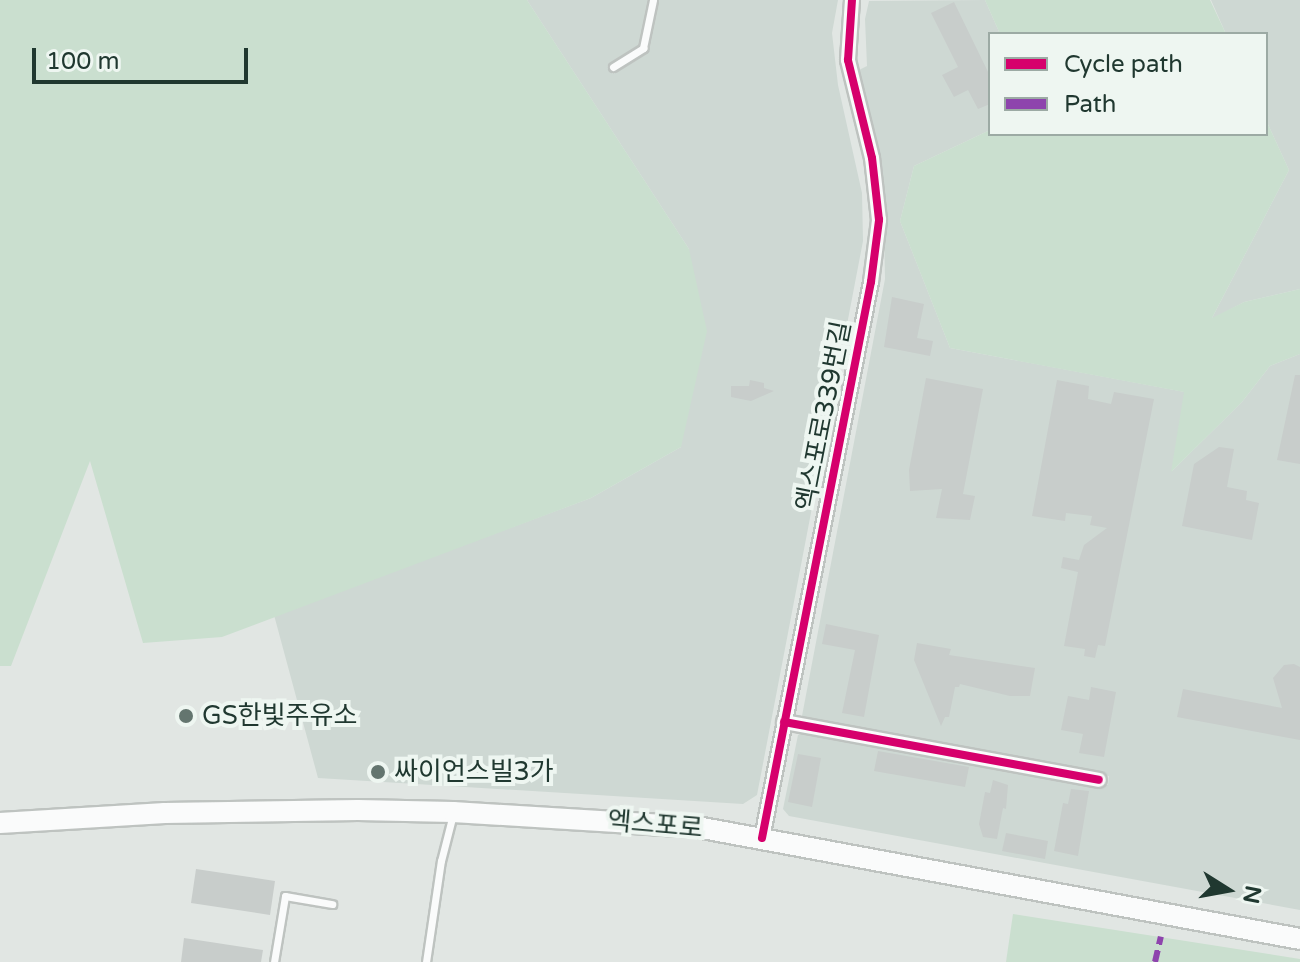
<!DOCTYPE html>
<meta charset="utf-8">
<style>
body{margin:0}
#map{position:relative;width:1300px;height:962px;overflow:hidden;background:#e1e6e3;font-family:"Varela Round","Noto Sans KR",sans-serif}
div>[style]{position:absolute}
.built>*{inset:0;background:#ced8d3}
.green>*{inset:0;background:#cadfcf}
.building>*{inset:0;background:#c8cdcb}
.roads{filter:drop-shadow(2px 0 #bec3c0) drop-shadow(-2px 0 #bec3c0) drop-shadow(0 2px #bec3c0) drop-shadow(0 -2px #bec3c0)}
.service>*{height:7px;margin:-3.5px;padding:0 3.5px;transform-origin:3.5px;border-radius:3.5px;background:#fafbfb}
.minor>*{height:14px;margin:-7px;padding:0 7px;transform-origin:7px;border-radius:7px;background:#fafbfb}
.secondary>*{height:20px;margin:-10px;padding:0 10px;transform-origin:10px;border-radius:10px;background:#fafbfb}
.quiet>*{height:6px;margin-top:-3px;transform-origin:0;background:repeating-linear-gradient(90deg,#8e44ad 0 12px,transparent 0 18px)}
.cycleway>*{height:8px;margin:-4px;padding:0 4px;transform-origin:4px;border-radius:4px;background:#d6006c}
.dots>*{width:22px;height:22px;translate:-50% -50%;box-sizing:border-box;border:4px solid #eef6f1;border-radius:50%}
span{translate:-50% -50%;white-space:nowrap;text-align:center;line-height:1.15;-webkit-text-stroke:8px #eef6f1;paint-order:stroke}
.street-label{font-size:26px;color:#203830}
.poi-label{font-size:26px;color:#203830}
.left{translate:0 -50%;text-align:left}
.legend{position:absolute;left:988px;top:32px;width:280px;height:104px;box-sizing:border-box;background:#eef6f1;border:2px solid #9caaa4;margin:0;padding:10px 14px;list-style:none;font-size:24px;color:#203830}
.legend li{display:flex;align-items:center;gap:16px;height:40px}
.legend b{width:40px;border:2px solid #9caaa4}
.north{position:absolute;left:1188px;top:850px;width:80px;height:80px;-webkit-text-stroke:6px #eef6f1;paint-order:stroke;rotate:101deg;font-size:22px;font-weight:700;line-height:32px;text-align:center;color:#203830}
.north::after{content:'';display:block;margin:auto;width:28px;height:36px;background:#203830;clip-path:polygon(50% 0,100% 100%,50% 72%,0 100%)}
.scale{position:absolute;left:32px;top:48px;width:216px;height:36px;box-sizing:border-box;border:4px solid #203830;border-top:0;padding-left:10px;font-size:24px;line-height:28px;white-space:nowrap;color:#203830;-webkit-text-stroke:6px #eef6f1;paint-order:stroke}
</style>
<div id="map">
<div class="built">
<i style="clip-path:polygon(527px 0,838px 0,832px 33px,838px 85px,862px 193px,863px 241px,757px 795px,743px 804px,318px 778px,274px 615px,591px 498px,681px 447px,689px 249px)"></i>
<i style="clip-path:polygon(985px 0,1000px 34px,990px 34px,990px 130px,914px 166px,900px 221px,950px 348px,1185px 392px,1172px 471px,1242px 402px,1270px 366px,1300px 354px,1300px 910px,789px 816px,783px 809px,798px 735px,806px 731px,1108px 785px,1109px 776px,807px 722px,802px 716px,885px 279px,883px 171px,859px 70px,867px 66px,865px 19px,869px 1px)"></i>
<i style="clip-path:polygon(1211px 0,1300px 0,1300px 289px,1244px 302px,1211px 320px,1289px 170px,1266px 120px,1266px 34px,1226px 34px)"></i>
</div>
<div class="green">
<i style="clip-path:polygon(0 0,527px 0,689px 249px,707px 331px,681px 447px,591px 498px,222px 637px,143px 643px,90px 461px,11px 666px,0 666px)"></i>
<i style="clip-path:polygon(985px 0,1210px 0,1226px 34px,1000px 34px)"></i>
<i style="clip-path:polygon(1266px 120px,1289px 170px,1212px 318px,1244px 302px,1300px 289px,1300px 354px,1270px 366px,1242px 402px,1171px 472px,1184px 392px,950px 348px,900px 221px,914px 166px,990px 130px,990px 134px,1266px 134px)"></i>
<i style="clip-path:polygon(1013px 914px,1300px 959px,1300px 962px,1006px 962px)"></i>
</div>
<div class="building">
<i style="clip-path:polygon(954px 2px,990px 76px,990px 104px,978px 109px,968px 90px,954px 97px,942px 75px,958px 67px,931px 13px)"></i>
<i style="clip-path:polygon(892px 297px,924px 304px,917px 338px,933px 341px,930px 356px,884px 347px)"></i>
<i style="clip-path:polygon(1295px 375px,1300px 375px,1300px 464px,1277px 460px)"></i>
<i style="clip-path:polygon(926px 378px,983px 389px,963px 494px,975px 496px,970px 520px,936px 518px,942px 489px,910px 491px,909px 470px)"></i>
<i style="clip-path:polygon(750px 380px,764px 383px,764px 388px,774px 391px,751px 401px,731px 397px,731px 386px,749px 386px)"></i>
<i style="clip-path:polygon(1057px 380px,1089px 386px,1088px 399px,1111px 404px,1114px 392px,1154px 399px,1105px 646px,1098px 645px,1095px 658px,1084px 656px,1085px 649px,1064px 646px,1078px 572px,1061px 568px,1063px 557px,1079px 560px,1084px 545px,1107px 528px,1090px 525px,1092px 516px,1066px 513px,1065px 521px,1032px 516px)"></i>
<i style="clip-path:polygon(1219px 447px,1234px 449px,1227px 487px,1247px 491px,1246px 500px,1259px 503px,1252px 540px,1182px 526px,1194px 464px)"></i>
<i style="clip-path:polygon(826px 624px,879px 635px,864px 717px,842px 713px,855px 650px,822px 644px)"></i>
<i style="clip-path:polygon(917px 643px,951px 649px,949px 655px,1035px 668px,1030px 696px,1010px 696px,960px 684px,959px 687px,955px 687px,949px 717px,945px 717px,941px 726px,914px 660px)"></i>
<i style="clip-path:polygon(1294px 664px,1300px 667px,1300px 740px,1177px 717px,1183px 689px,1282px 708px,1273px 678px,1284px 665px)"></i>
<i style="clip-path:polygon(1091px 687px,1116px 692px,1104px 757px,1079px 753px,1083px 734px,1061px 730px,1068px 696px,1089px 700px)"></i>
<i style="clip-path:polygon(878px 751px,969px 767px,965px 787px,874px 771px)"></i>
<i style="clip-path:polygon(798px 754px,821px 758px,812px 807px,788px 802px)"></i>
<i style="clip-path:polygon(993px 780px,1008px 785px,1006px 809px,1003px 808px,997px 839px,983px 837px,979px 824px,985px 792px,990px 793px)"></i>
<i style="clip-path:polygon(1071px 789px,1089px 791px,1078px 856px,1054px 851px,1063px 803px,1068px 804px)"></i>
<i style="clip-path:polygon(1006px 833px,1048px 841px,1045px 859px,1002px 851px)"></i>
<i style="clip-path:polygon(196px 869px,275px 881px,270px 915px,191px 903px)"></i>
<i style="clip-path:polygon(184px 938px,263px 950px,261px 962px,181px 962px)"></i>
</div>
<div class="roads">
<div class="service">
<i style="left:613px;top:67px;width:36px;rotate:-32deg"></i>
<i style="left:643px;top:48px;width:49px;rotate:-78.2deg"></i>
<i style="left:274px;top:962px;width:67px;rotate:-80.5deg"></i>
<i style="left:285px;top:896px;width:48px;rotate:9.7deg"></i>
<i style="left:426px;top:962px;width:102px;rotate:-81.6deg"></i>
<i style="left:441px;top:861px;width:49px;rotate:-75.7deg"></i>
</div>
<div class="minor">
<i style="left:784px;top:722px;width:320px;rotate:10.4deg"></i>
<i style="left:762px;top:838px;width:567px;rotate:-78.91deg"></i>
<i style="left:871px;top:282px;width:63px;rotate:-82.6deg"></i>
<i style="left:879px;top:220px;width:62px;rotate:-96.4deg"></i>
<i style="left:872px;top:158px;width:101px;rotate:-103.8deg"></i>
<i style="left:848px;top:60px;width:60px;rotate:-86.2deg"></i>
</div>
<div class="secondary">
<i style="left:0;top:823px;width:165px;rotate:-3.5deg"></i>
<i style="left:165px;top:813px;width:193px;rotate:-0.9deg"></i>
<i style="left:358px;top:810px;width:95px;rotate:1.2deg"></i>
<i style="left:453px;top:812px;width:244px;rotate:3.5deg"></i>
<i style="left:697px;top:827px;width:613px;rotate:10.52deg"></i>
</div>
</div>
<div class="quiet">
<i style="left:1155px;top:962px;width:26px;rotate:-77deg"></i>
</div>
<div class="cycleway">
<i style="left:784px;top:722px;width:320px;rotate:10.4deg"></i>
<i style="left:762px;top:838px;width:567px;rotate:-78.91deg"></i>
<i style="left:871px;top:282px;width:63px;rotate:-82.6deg"></i>
<i style="left:879px;top:220px;width:62px;rotate:-96.4deg"></i>
<i style="left:872px;top:158px;width:101px;rotate:-103.8deg"></i>
<i style="left:848px;top:60px;width:60px;rotate:-86.2deg"></i>
</div>
<div class="dots">
<i style="left:186px;top:716px;background:#64756f"></i>
<i style="left:378px;top:772px;background:#64756f"></i>
</div>
<div class="street-label">
<span style="left:824px;top:416px;rotate:-79deg">엑스포로339번길</span>
<span style="left:655px;top:825px;rotate:5deg">엑스포로</span>
</div>
<div class="poi-label">
<span class="left" style="left:202px;top:716px">GS한빛주유소</span>
<span class="left" style="left:394px;top:772px">싸이언스빌3가</span>
</div>
<ul class="legend">
<li><b style="height:10px;background:#d6006c"></b>Cycle path</li>
<li><b style="height:10px;background:#8e44ad"></b>Path</li>
</ul>
<div class="north">N</div>
<div class="scale">100 m</div>
</div>
